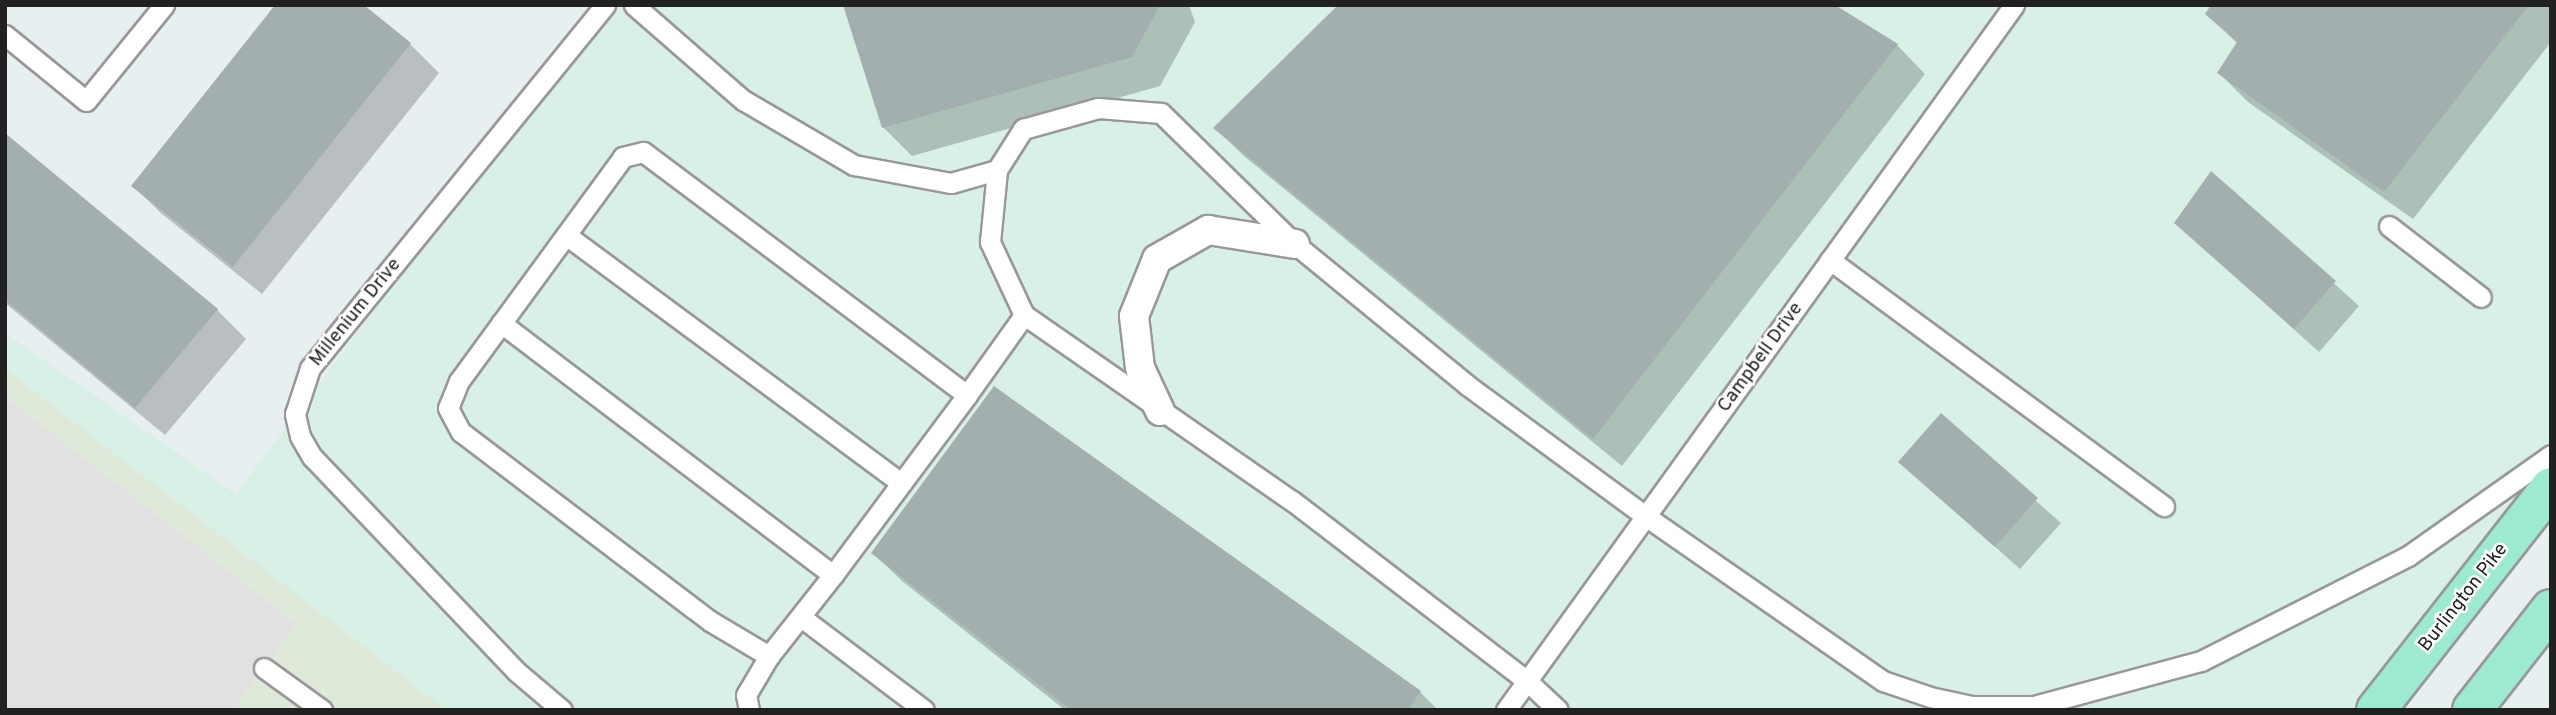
<!DOCTYPE html>
<style>
body{margin:0}
#map{position:relative;width:2556px;height:715px;overflow:hidden;background:#e8eff0;font-family:Overpass,sans-serif}
div>[style]{position:absolute}
.commercial>*{inset:0;background:#d8f0e5}
.industrial>*{inset:0;background:#dfe9da}
.parking>*{inset:0;background:#e1e1e1}
.shadow>*{inset:0;background:#0003}
.building>*{inset:0;background:#a3afae}
.roads{filter:drop-shadow(2px 0 #989898) drop-shadow(-2px 0 #989898) drop-shadow(0 2px #989898) drop-shadow(0 -2px #989898)}
.service>*{height:19px;margin:-9.5px;padding:0 9.5px;transform-origin:9.5px;border-radius:9.5px;background:#fff}
.pedestrian>*{height:28px;margin:-14px;padding:0 14px;transform-origin:14px;border-radius:14px;background:#fff}
.trunk>*{height:38px;margin:-19px;padding:0 19px;transform-origin:19px;border-radius:19px;background:#9dead2}
span{translate:-50% -50%;white-space:nowrap;text-align:center;line-height:1.15;-webkit-text-stroke:5px #fff;paint-order:stroke}
.street-label{font-size:19px;color:#212121}
.frame{position:absolute;inset:0;border:7px solid #212121;pointer-events:none}
</style>
<div id="map">
<div class="commercial">
<i style="clip-path:polygon(603px 5px,2551px 5px,2551px 487px,2377px 710px,5px 710px,5px 333px,236px 494px)"></i>
</div>
<div class="industrial">
<i style="clip-path:polygon(5px 369px,446px 710px,5px 710px)"></i>
</div>
<div class="parking">
<i style="clip-path:polygon(5px 397px,296px 624px,233px 710px,5px 710px)"></i>
</div>
<div class="shadow">
<i style="clip-path:polygon(361px 5px,410px 44px,439px 73px,262px 294px,162px 214px,133px 186px)"></i>
<i style="clip-path:polygon(844px 5px,1189px 5px,1195px 22px,1160px 86px,912px 156px,883px 127px)"></i>
<i style="clip-path:polygon(2213px 5px,2551px 5px,2551px 42px,2413px 219px,2248px 102px,2219px 73px,2238px 44px,2207px 14px)"></i>
<i style="clip-path:polygon(1897px 45px,1925px 74px,1622px 466px,1244px 156px,1215px 128px)"></i>
<i style="clip-path:polygon(5px 135px,217px 310px,246px 339px,165px 435px,5px 303px)"></i>
<i style="clip-path:polygon(2212px 173px,2359px 306px,2319px 352px,2176px 223px)"></i>
<i style="clip-path:polygon(1941px 416px,2061px 523px,2020px 569px,1900px 462px)"></i>
<i style="clip-path:polygon(873px 553px,1420px 692px,1438px 710px,1065px 710px,902px 581px)"></i>
</div>
<div class="building">
<i style="clip-path:polygon(275px 5px,364px 5px,411px 43px,233px 267px,131px 186px)"></i>
<i style="clip-path:polygon(843px 5px,1160px 5px,1132px 57px,882px 128px)"></i>
<i style="clip-path:polygon(1338px 5px,1835px 5px,1898px 44px,1593px 439px,1213px 128px)"></i>
<i style="clip-path:polygon(2211px 5px,2529px 5px,2384px 192px,2217px 73px,2237px 42px,2205px 14px)"></i>
<i style="clip-path:polygon(5px 133px,218px 309px,135px 408px,5px 300px)"></i>
<i style="clip-path:polygon(2211px 171px,2336px 281px,2294px 329px,2174px 223px)"></i>
<i style="clip-path:polygon(994px 386px,1421px 691px,1408px 710px,1071px 710px,871px 553px)"></i>
<i style="clip-path:polygon(1941px 413px,2038px 498px,1995px 547px,1898px 462px)"></i>
</div>
<div class="roads">
<div class="service">
<i style="left:634px;top:5px;width:145px;rotate:41.1deg"></i>
<i style="left:743px;top:100px;width:129px;rotate:30.4deg"></i>
<i style="left:854px;top:165px;width:99px;rotate:10.5deg"></i>
<i style="left:951px;top:183px;width:48px;rotate:-15.8deg"></i>
<i style="left:5px;top:35px;width:104px;rotate:39.2deg"></i>
<i style="left:86px;top:101px;width:124px;rotate:-50.9deg"></i>
<i style="left:2389px;top:226px;width:116px;rotate:37.7deg"></i>
<i style="left:566px;top:235px;width:417px;rotate:36.5deg"></i>
<i style="left:1830px;top:260px;width:415px;rotate:36.4deg"></i>
<i style="left:501px;top:323px;width:417px;rotate:37.2deg"></i>
<i style="left:967px;top:395px;width:405px;rotate:-143.1deg"></i>
<i style="left:643px;top:152px;width:21px;rotate:166deg"></i>
<i style="left:623px;top:157px;width:278px;rotate:126.2deg"></i>
<i style="left:459px;top:381px;width:29px;rotate:112deg"></i>
<i style="left:448px;top:408px;width:27px;rotate:62deg"></i>
<i style="left:461px;top:432px;width:313px;rotate:37.2deg"></i>
<i style="left:710px;top:621px;width:69px;rotate:30.7deg"></i>
<i style="left:769px;top:656px;width:103px;rotate:-51.7deg"></i>
<i style="left:833px;top:575px;width:224px;rotate:-53.3deg"></i>
<i style="left:967px;top:395px;width:98px;rotate:-54.5deg"></i>
<i style="left:801px;top:617px;width:154px;rotate:37.1deg"></i>
<i style="left:264px;top:668px;width:72px;rotate:35.9deg"></i>
<i style="left:562px;top:710px;width:59px;rotate:-139.8deg"></i>
<i style="left:517px;top:672px;width:297px;rotate:-133.6deg"></i>
<i style="left:312px;top:457px;width:24px;rotate:-120deg"></i>
<i style="left:300px;top:436px;width:23px;rotate:-103deg"></i>
<i style="left:295px;top:414px;width:48px;rotate:-71.9deg"></i>
<i style="left:310px;top:368px;width:468px;rotate:-50.9deg"></i>
<i style="left:749px;top:710px;width:15px;rotate:-101deg"></i>
<i style="left:746px;top:695px;width:45px;rotate:-59.5deg"></i>
<i style="left:1506px;top:710px;width:869px;rotate:-54.22deg"></i>
<i style="left:1558px;top:710px;width:42px;rotate:-136.9deg"></i>
<i style="left:1527px;top:681px;width:296px;rotate:-142.5deg"></i>
<i style="left:1292px;top:501px;width:326px;rotate:-145.2deg"></i>
<i style="left:1024px;top:315px;width:81px;rotate:-115deg"></i>
<i style="left:990px;top:242px;width:72px;rotate:-84.4deg"></i>
<i style="left:997px;top:170px;width:49px;rotate:-57.6deg"></i>
<i style="left:1023px;top:129px;width:78px;rotate:-15.6deg"></i>
<i style="left:1098px;top:108px;width:63px;rotate:4.5deg"></i>
<i style="left:1161px;top:113px;width:187px;rotate:44.4deg"></i>
<i style="left:1295px;top:244px;width:222px;rotate:39.3deg"></i>
<i style="left:1467px;top:385px;width:223px;rotate:36.3deg"></i>
<i style="left:1647px;top:517px;width:287px;rotate:34.8deg"></i>
<i style="left:1883px;top:681px;width:50px;rotate:18.8deg"></i>
<i style="left:1930px;top:697px;width:43px;rotate:12.1deg"></i>
<i style="left:1972px;top:706px;width:62px"></i>
<i style="left:2034px;top:706px;width:173px;rotate:-15.1deg"></i>
<i style="left:2201px;top:661px;width:232px;rotate:-26.9deg"></i>
<i style="left:2408px;top:556px;width:175px;rotate:-35.2deg"></i>
</div>
<div class="pedestrian">
<i style="left:1160px;top:411px;width:47px;rotate:-114.9deg"></i>
<i style="left:1140px;top:368px;width:52px;rotate:-96.6deg"></i>
<i style="left:1134px;top:316px;width:61px;rotate:-68deg"></i>
<i style="left:1157px;top:259px;width:59px;rotate:-29.6deg"></i>
<i style="left:1208px;top:230px;width:88px;rotate:9.1deg"></i>
</div>
<div class="trunk">
<i style="left:2376px;top:710px;width:283px;rotate:-51.9deg"></i>
<i style="left:2472px;top:710px;width:128px;rotate:-52deg"></i>
</div>
</div>
<div class="street-label">
<span style="left:356px;top:313px;rotate:-51deg">Millenium Drive</span>
<span style="left:1761px;top:358px;rotate:-54deg">Campbell Drive</span>
<span style="left:2464px;top:598px;rotate:-52deg">Burlington Pike</span>
</div>
<div class="frame"></div>
</div>
